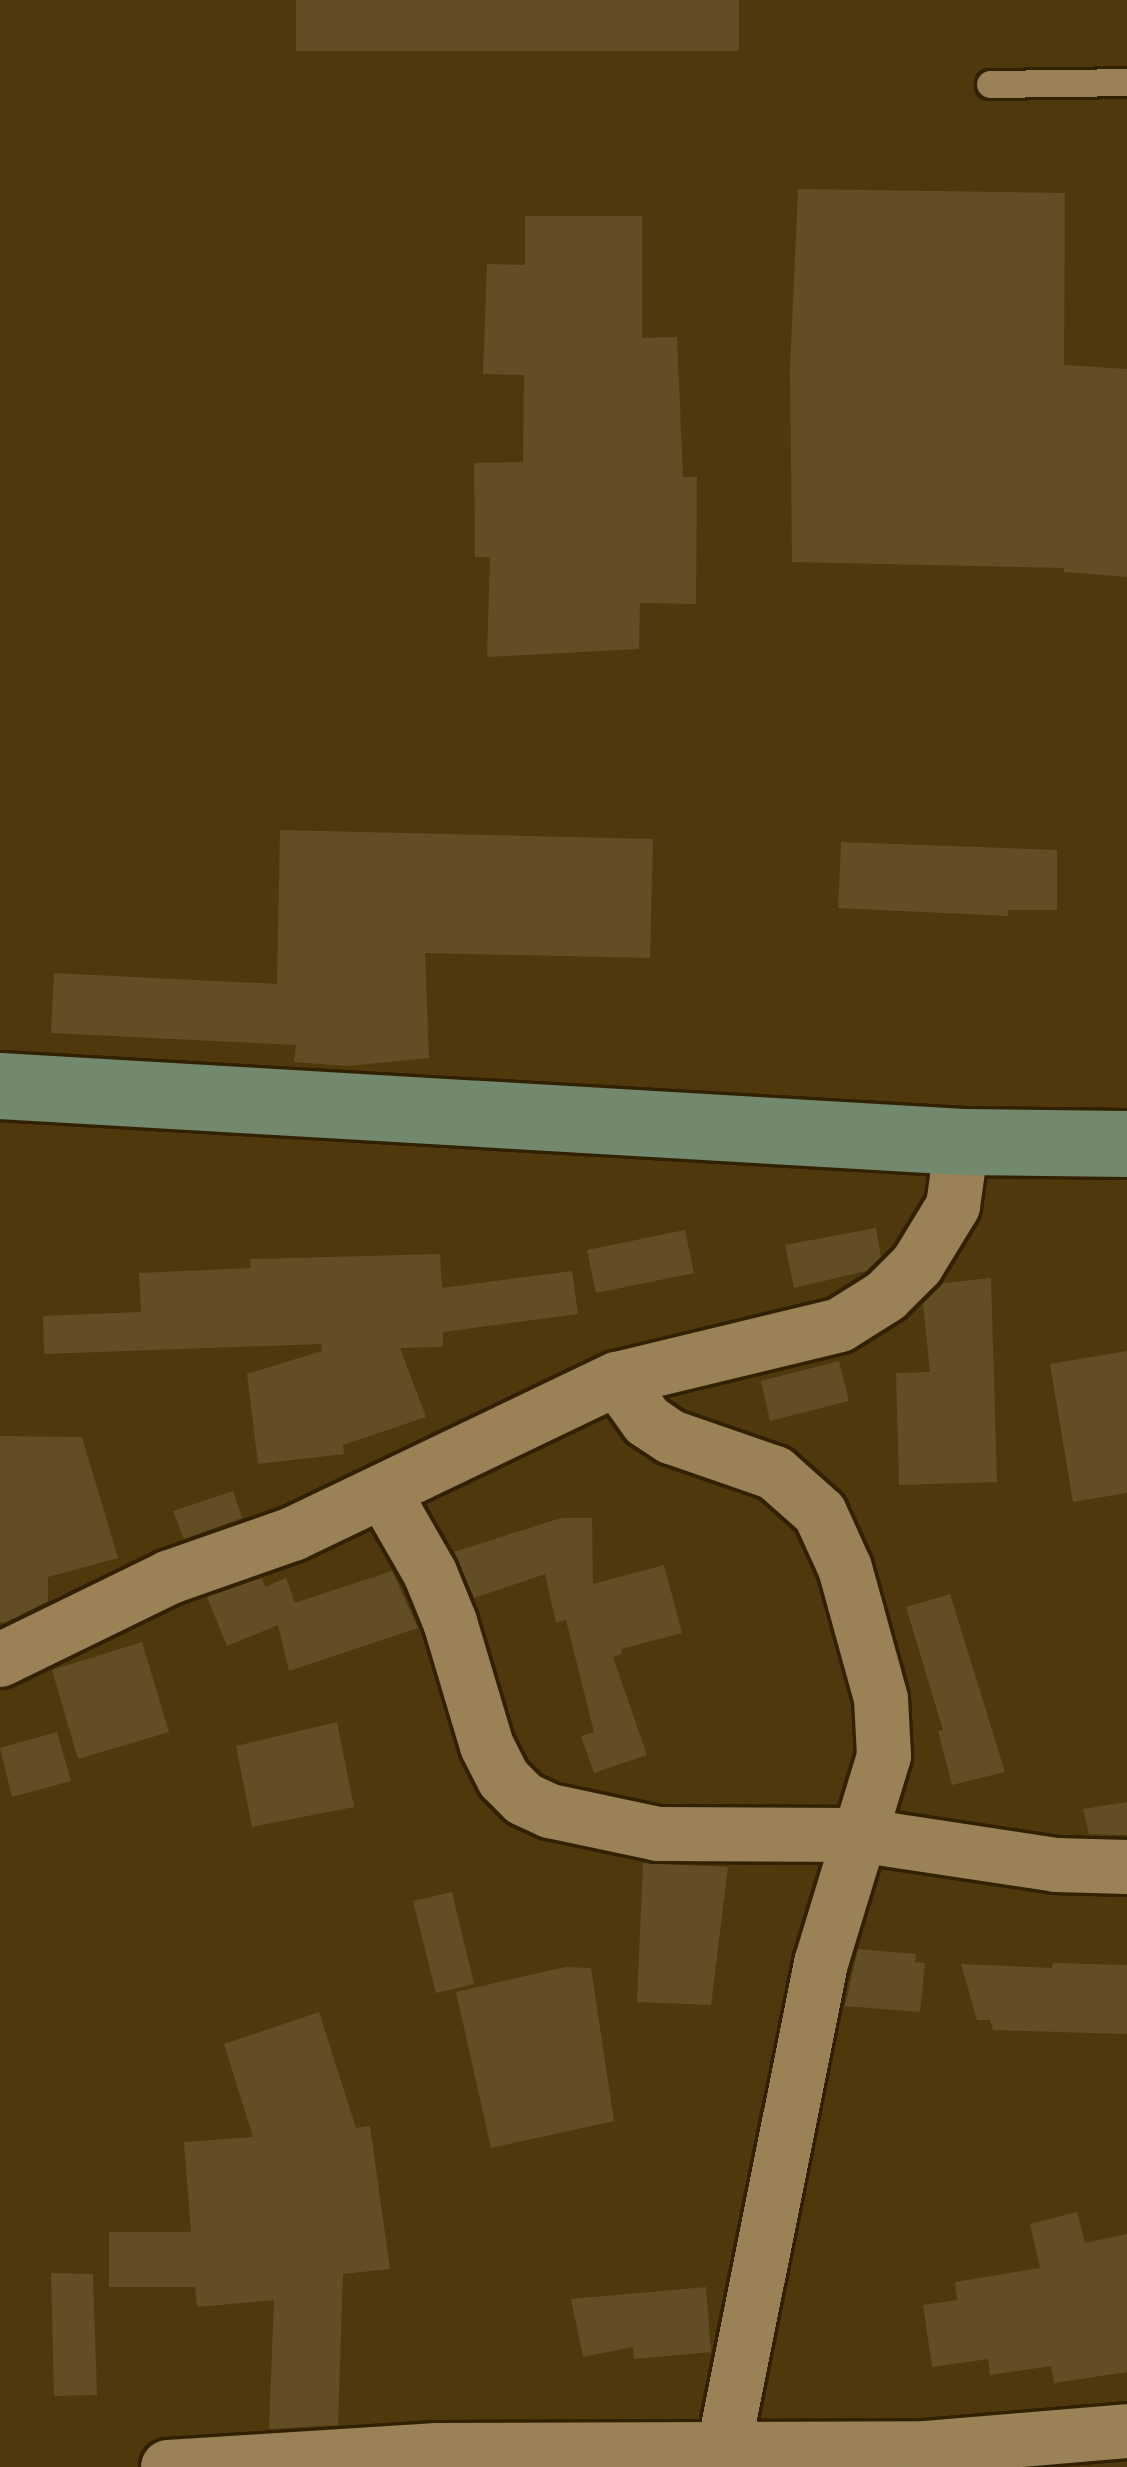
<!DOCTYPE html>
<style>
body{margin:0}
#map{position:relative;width:1127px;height:2467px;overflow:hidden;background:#4f390c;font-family:"Work Sans",sans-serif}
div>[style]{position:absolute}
.building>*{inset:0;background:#624d25}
.roads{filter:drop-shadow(3px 0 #312101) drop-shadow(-3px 0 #312101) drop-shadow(0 3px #312101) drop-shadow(0 -3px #312101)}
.service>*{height:27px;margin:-13.5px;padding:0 13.5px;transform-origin:13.5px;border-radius:13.5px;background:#9a8156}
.minor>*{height:54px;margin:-27px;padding:0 27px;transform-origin:27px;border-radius:27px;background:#9a8156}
.secondary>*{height:66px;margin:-33px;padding:0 33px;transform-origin:33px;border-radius:33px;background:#72896e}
span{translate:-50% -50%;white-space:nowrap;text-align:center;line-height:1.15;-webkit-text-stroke:12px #2d2311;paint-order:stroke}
</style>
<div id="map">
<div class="building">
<i style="clip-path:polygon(296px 0,739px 0,739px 51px,296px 51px)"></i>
<i style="clip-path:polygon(798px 189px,1065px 193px,1064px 365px,1127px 369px,1127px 577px,1064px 572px,1064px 568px,792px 562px,790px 368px)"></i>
<i style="clip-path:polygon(525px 216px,642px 216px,642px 338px,677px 337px,683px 477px,697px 477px,696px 604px,640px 603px,639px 649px,487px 657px,490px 557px,475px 557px,474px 463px,523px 462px,524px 375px,483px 374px,487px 264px,525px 265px)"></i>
<i style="clip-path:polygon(280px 830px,653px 839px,650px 958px,425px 953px,429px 1058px,347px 1066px,294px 1062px,296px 1045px,51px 1033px,54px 973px,277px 984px)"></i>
<i style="clip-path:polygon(841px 842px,1057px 850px,1057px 910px,1008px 910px,1008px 916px,838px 908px)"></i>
<i style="clip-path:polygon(876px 1228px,881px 1257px,866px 1271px,794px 1288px,785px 1245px)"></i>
<i style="clip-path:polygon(685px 1230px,694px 1273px,596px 1293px,587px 1250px)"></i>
<i style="clip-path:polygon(440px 1254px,442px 1288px,572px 1271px,578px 1314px,443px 1332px,443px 1347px,400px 1348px,426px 1417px,343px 1445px,344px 1454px,258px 1464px,247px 1374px,322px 1351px,321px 1344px,44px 1354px,43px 1316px,141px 1312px,139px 1273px,251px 1268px,250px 1259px)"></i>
<i style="clip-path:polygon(991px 1278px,997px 1482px,899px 1485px,896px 1373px,930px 1372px,923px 1304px,943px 1283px)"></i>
<i style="clip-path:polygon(1127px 1351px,1127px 1493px,1073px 1502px,1050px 1364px)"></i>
<i style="clip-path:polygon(839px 1361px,849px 1401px,770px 1421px,761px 1381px)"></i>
<i style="clip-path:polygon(0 1436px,82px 1437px,118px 1558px,48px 1577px,48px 1601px,7px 1622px,0 1622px)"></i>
<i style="clip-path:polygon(233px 1491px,242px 1518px,184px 1539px,173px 1511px)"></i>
<i style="clip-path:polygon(561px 1518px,592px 1518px,593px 1584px,664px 1565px,682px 1633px,621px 1649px,622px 1654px,613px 1657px,647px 1755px,594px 1773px,581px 1736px,594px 1732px,566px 1620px,556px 1623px,545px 1574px,474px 1598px,454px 1552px)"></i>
<i style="clip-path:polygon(392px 1571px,418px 1628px,289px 1671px,278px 1625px,227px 1646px,207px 1597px,262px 1578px,265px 1587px,286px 1578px,295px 1603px)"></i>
<i style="clip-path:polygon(950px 1594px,1005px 1772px,952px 1785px,938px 1731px,943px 1730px,906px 1607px)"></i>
<i style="clip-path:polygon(142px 1642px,169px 1732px,78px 1759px,52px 1670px)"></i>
<i style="clip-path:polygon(337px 1722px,354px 1807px,252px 1827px,236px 1746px)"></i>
<i style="clip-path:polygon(57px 1732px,71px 1781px,12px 1797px,0 1748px)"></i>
<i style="clip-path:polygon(1127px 1802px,1127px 1835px,1089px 1834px,1083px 1809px)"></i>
<i style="clip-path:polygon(643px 1863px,728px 1867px,711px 2005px,637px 2002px)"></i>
<i style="clip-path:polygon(452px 1892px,474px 1984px,436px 1993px,413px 1901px)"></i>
<i style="clip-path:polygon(858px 1949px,916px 1954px,915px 1962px,925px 1963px,920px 2012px,845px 2006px)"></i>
<i style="clip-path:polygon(1053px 1963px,1127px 1965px,1127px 2034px,993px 2030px,990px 2020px,977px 2020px,961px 1964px,1052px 1968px)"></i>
<i style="clip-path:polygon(565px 1967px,591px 1968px,614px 2121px,491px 2148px,456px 1992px)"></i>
<i style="clip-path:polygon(319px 2012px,356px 2128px,370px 2126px,390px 2269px,343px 2274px,338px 2425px,269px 2429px,274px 2300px,197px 2307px,195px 2287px,109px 2287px,109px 2232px,191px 2232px,184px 2142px,253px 2137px,224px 2044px)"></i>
<i style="clip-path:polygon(1077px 2212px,1085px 2243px,1127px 2234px,1127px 2372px,1054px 2383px,1051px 2366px,990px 2375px,988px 2359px,932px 2367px,923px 2305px,957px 2300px,955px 2282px,1040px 2268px,1030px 2224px)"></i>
<i style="clip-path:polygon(51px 2273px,93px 2274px,97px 2395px,54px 2396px)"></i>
<i style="clip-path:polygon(706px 2287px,711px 2352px,634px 2359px,633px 2347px,583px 2357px,571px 2299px)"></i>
</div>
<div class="roads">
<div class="service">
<i style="left:990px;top:84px;width:137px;rotate:-0.8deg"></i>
</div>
<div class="minor">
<i style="left:617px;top:1379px;width:52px;rotate:54.5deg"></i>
<i style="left:647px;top:1421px;width:29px;rotate:34deg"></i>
<i style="left:671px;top:1437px;width:110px;rotate:19.1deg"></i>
<i style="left:775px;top:1473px;width:60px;rotate:41.6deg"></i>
<i style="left:820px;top:1513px;width:60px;rotate:65.6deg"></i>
<i style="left:845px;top:1568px;width:136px;rotate:74.6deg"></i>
<i style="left:881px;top:1699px;width:57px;rotate:87deg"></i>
<i style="left:884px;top:1756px;width:216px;rotate:106.9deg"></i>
<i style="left:821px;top:1963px;width:514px;rotate:101.33deg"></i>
<i style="left:383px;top:1491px;width:95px;rotate:60.2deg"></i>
<i style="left:430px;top:1573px;width:53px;rotate:67.8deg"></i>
<i style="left:450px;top:1622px;width:129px;rotate:73.4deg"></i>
<i style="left:487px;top:1746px;width:37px;rotate:63deg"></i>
<i style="left:504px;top:1779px;width:28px;rotate:45deg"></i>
<i style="left:524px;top:1799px;width:29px;rotate:25deg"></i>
<i style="left:550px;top:1811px;width:110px;rotate:12deg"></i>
<i style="left:658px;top:1834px;width:200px;rotate:0.3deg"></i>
<i style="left:858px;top:1835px;width:200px;rotate:8.6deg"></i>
<i style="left:1056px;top:1865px;width:71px;rotate:1.6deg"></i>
<i style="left:0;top:1660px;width:189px;rotate:-26deg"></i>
<i style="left:170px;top:1577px;width:130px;rotate:-19.3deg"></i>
<i style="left:293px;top:1534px;width:359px;rotate:-25.6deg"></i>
<i style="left:617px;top:1379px;width:229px;rotate:-13.6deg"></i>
<i style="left:840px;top:1325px;width:54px;rotate:-32.2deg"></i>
<i style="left:886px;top:1296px;width:44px;rotate:-45deg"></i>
<i style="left:917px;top:1265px;width:69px;rotate:-58.6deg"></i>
<i style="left:953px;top:1206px;width:65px;rotate:-82deg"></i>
<i style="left:168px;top:2467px;width:270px;rotate:-3.6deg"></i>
<i style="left:437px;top:2450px;width:489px;rotate:-0.2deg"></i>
<i style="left:926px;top:2448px;width:202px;rotate:-4.8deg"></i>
</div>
<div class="secondary">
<i style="left:0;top:1086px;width:964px;rotate:3.33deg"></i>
<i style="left:962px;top:1142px;width:165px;rotate:0.7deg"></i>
</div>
</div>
</div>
